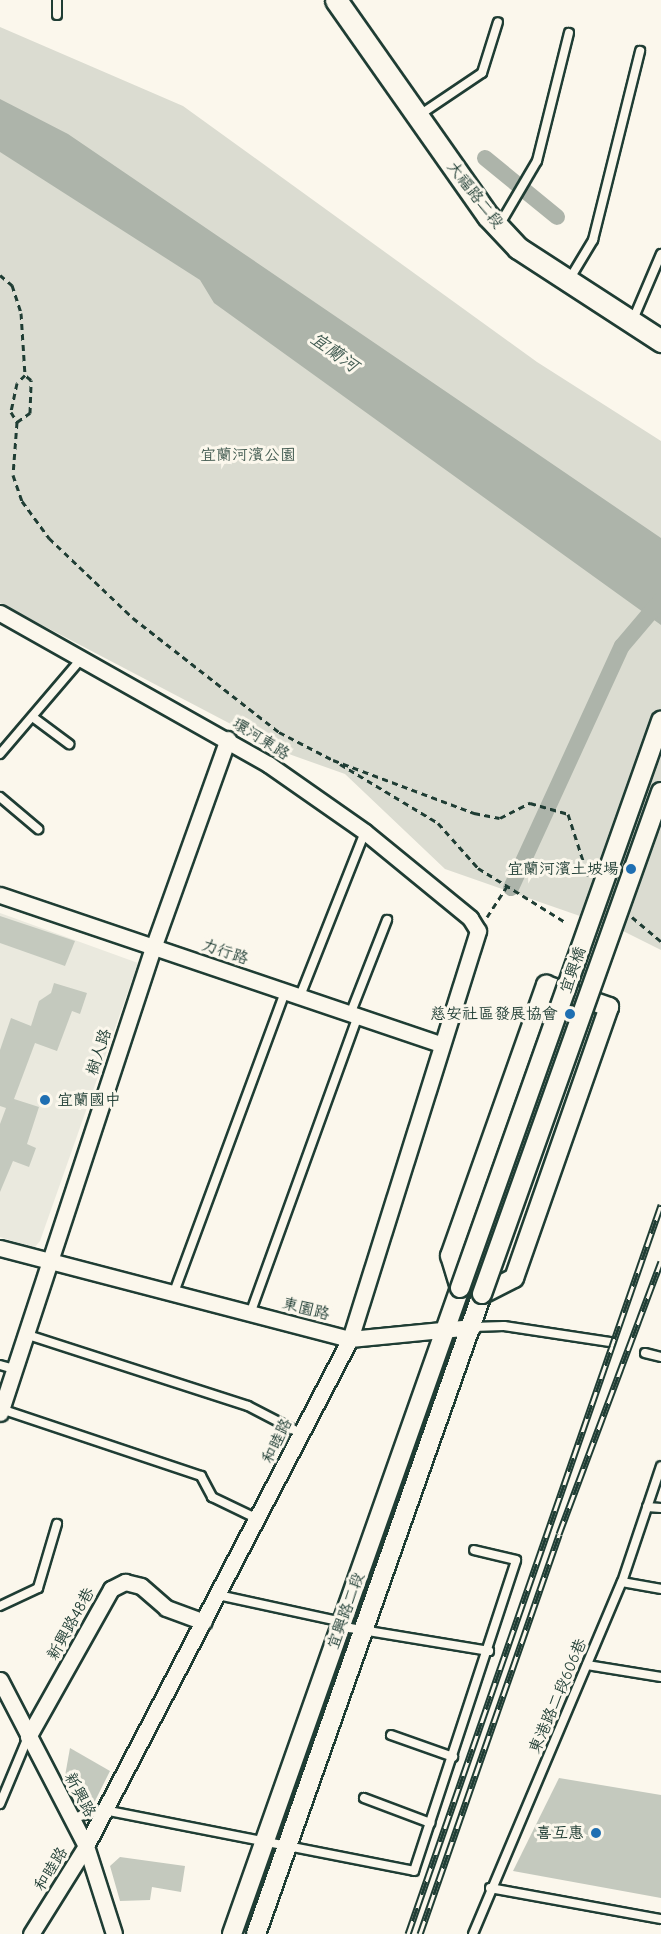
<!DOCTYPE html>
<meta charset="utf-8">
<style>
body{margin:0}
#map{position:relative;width:661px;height:1934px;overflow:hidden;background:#fbf7ec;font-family:"Comic Neue","LXGW WenKai TC",sans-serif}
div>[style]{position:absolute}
.built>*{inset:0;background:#eae9de}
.green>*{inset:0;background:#dbdcd1}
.water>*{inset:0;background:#adb4aa}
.canal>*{height:16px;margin:-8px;padding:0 8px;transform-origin:8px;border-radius:8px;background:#adb4aa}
.building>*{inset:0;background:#c4c9be}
.path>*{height:3px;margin-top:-1.5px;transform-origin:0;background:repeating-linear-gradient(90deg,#1f3d34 0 6px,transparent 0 10.5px)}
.roads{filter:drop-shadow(2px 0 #1f3d34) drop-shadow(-2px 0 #1f3d34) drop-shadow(0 2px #1f3d34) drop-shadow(0 -2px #1f3d34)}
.service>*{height:8px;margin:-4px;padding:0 4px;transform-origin:4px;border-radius:4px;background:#fbf7ec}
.minor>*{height:15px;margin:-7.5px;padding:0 7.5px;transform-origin:7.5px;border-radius:7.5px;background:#fbf7ec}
.tertiary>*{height:18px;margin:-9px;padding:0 9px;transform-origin:9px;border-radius:9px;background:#fbf7ec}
.secondary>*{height:21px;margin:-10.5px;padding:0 10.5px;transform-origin:10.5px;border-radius:10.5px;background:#fbf7ec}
.rail>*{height:7px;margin-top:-3.5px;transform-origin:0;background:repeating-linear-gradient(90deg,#fbf7ec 0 14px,#1f3d34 0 28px);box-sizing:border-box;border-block:2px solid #1f3d34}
.bridges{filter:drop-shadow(2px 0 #1f3d34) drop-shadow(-2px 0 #1f3d34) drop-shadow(0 2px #1f3d34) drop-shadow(0 -2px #1f3d34)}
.tertiary-bridge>*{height:18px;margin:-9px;padding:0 9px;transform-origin:9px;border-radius:9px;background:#fbf7ec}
.dots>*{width:16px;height:16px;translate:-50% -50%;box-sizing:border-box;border:3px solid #fbf7ec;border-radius:50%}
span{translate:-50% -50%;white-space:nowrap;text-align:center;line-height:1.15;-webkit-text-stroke:6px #fbf7ec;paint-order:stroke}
.street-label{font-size:16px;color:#1f3d34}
.park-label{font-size:16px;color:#455d53}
.poi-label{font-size:16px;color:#1f3d34}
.right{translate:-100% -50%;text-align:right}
.left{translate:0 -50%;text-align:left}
.water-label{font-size:18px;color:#425b52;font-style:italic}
</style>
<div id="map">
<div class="built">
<i style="clip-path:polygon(0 913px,138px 963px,40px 1241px,34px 1248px,0 1237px)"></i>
</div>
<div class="green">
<i style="clip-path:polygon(0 27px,183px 106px,537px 362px,661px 441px,661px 950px,623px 931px,445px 869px,345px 774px,286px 753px,0 603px)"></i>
</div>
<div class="water">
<i style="clip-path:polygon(0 99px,68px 134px,661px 538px,661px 625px,214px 303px,200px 280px,0 152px)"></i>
</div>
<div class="canal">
<i style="left:485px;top:158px;width:93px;rotate:39.3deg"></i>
<i style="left:511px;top:888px;width:266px;rotate:-65.4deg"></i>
<i style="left:622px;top:646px;width:60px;rotate:-49.7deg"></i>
</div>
<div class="building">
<i style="clip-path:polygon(0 916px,75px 941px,65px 966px,0 943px)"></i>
<i style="clip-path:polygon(54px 983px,87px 993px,80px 1014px,72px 1011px,57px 1051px,35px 1043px,14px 1099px,39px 1107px,27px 1144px,36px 1148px,29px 1167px,13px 1161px,0 1192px,0 1124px,6px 1108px,0 1106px,0 1050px,11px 1018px,31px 1026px,39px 1001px,51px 993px)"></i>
<i style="clip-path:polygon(70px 1748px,110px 1771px,94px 1803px,80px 1805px,65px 1776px)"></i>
<i style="clip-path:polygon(559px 1778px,661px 1795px,661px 1898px,513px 1871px)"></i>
<i style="clip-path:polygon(120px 1857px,185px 1866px,181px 1892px,152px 1887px,150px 1900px,120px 1901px,110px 1866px)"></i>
</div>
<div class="path">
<i style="left:0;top:275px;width:16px;rotate:40deg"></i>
<i style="left:12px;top:285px;width:29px;rotate:72deg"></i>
<i style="left:21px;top:313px;width:62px;rotate:86.3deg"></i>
<i style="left:25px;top:375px;width:11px;rotate:135deg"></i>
<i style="left:17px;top:383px;width:30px;rotate:102deg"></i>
<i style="left:11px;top:412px;width:12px;rotate:59deg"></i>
<i style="left:17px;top:422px;width:53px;rotate:94.3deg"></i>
<i style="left:13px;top:475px;width:28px;rotate:71deg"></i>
<i style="left:22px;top:501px;width:46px;rotate:53.9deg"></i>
<i style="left:49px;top:538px;width:116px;rotate:43.6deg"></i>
<i style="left:133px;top:618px;width:185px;rotate:38deg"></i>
<i style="left:279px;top:732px;width:61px;rotate:27.4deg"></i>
<i style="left:333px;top:760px;width:151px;rotate:20.6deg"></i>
<i style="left:474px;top:813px;width:26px;rotate:11deg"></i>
<i style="left:500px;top:818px;width:34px;rotate:-27deg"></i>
<i style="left:530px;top:803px;width:40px;rotate:16deg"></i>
<i style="left:568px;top:814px;width:65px;rotate:72.1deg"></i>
<i style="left:17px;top:422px;width:16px;rotate:-35deg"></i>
<i style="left:30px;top:413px;width:33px;rotate:-88deg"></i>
<i style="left:31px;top:380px;width:8px;rotate:-140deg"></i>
<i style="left:340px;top:764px;width:114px;rotate:31deg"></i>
<i style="left:438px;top:823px;width:60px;rotate:48.4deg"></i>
<i style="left:478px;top:868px;width:102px;rotate:31.8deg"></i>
<i style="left:487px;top:917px;width:37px;rotate:-57deg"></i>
<i style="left:632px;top:917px;width:38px;rotate:40deg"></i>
</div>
<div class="roads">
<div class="service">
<i style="left:57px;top:0;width:15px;rotate:90deg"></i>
<i style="left:418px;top:116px;width:77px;rotate:-33.9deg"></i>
<i style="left:482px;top:73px;width:53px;rotate:-72.6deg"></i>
<i style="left:500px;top:224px;width:73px;rotate:-59.6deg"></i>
<i style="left:537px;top:161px;width:132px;rotate:-76deg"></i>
<i style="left:569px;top:280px;width:47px;rotate:-59deg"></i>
<i style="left:593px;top:240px;width:195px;rotate:-76deg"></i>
<i style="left:632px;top:322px;width:74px;rotate:-66.9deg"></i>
<i style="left:34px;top:718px;width:44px;rotate:36.6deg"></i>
<i style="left:0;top:754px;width:126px;rotate:-49.5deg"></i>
<i style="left:0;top:797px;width:50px;rotate:40.1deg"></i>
<i style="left:300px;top:996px;width:176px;rotate:-68.4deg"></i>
<i style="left:351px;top:1012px;width:99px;rotate:-68.6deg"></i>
<i style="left:173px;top:1295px;width:325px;rotate:-69.7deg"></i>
<i style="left:250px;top:1314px;width:318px;rotate:-70.1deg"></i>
<i style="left:472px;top:1327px;width:32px;rotate:-2deg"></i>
<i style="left:504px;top:1326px;width:107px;rotate:8.6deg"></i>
<i style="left:25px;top:1334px;width:234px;rotate:17.9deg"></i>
<i style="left:248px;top:1406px;width:59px;rotate:27.4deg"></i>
<i style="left:645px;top:1353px;width:16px;rotate:14deg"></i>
<i style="left:0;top:1365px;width:15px;rotate:16deg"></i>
<i style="left:1px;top:1409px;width:211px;rotate:18.5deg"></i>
<i style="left:201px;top:1476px;width:24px;rotate:62deg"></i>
<i style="left:212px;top:1497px;width:51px;rotate:25.6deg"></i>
<i style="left:647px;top:1507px;width:14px;rotate:4deg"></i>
<i style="left:622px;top:1582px;width:40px;rotate:10deg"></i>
<i style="left:218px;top:1595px;width:128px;rotate:12.2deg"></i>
<i style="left:343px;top:1622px;width:9px;rotate:41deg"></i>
<i style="left:350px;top:1628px;width:141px;rotate:9.4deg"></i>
<i style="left:0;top:1606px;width:42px;rotate:-25.3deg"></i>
<i style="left:38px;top:1588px;width:67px;rotate:-73.5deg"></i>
<i style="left:587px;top:1665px;width:75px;rotate:9.2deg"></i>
<i style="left:391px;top:1735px;width:66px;rotate:19.5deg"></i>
<i style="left:364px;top:1798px;width:71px;rotate:20.7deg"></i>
<i style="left:0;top:1804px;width:73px;rotate:-67.3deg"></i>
<i style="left:72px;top:1818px;width:33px;rotate:-14deg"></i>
<i style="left:104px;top:1810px;width:316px;rotate:11.1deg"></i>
<i style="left:414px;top:1871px;width:327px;rotate:-71.8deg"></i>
<i style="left:516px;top:1560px;width:43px;rotate:-166.6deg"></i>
<i style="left:490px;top:1888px;width:174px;rotate:10.3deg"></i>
<i style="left:473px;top:1934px;width:382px;rotate:-67.1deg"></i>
<i style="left:622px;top:1582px;width:122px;rotate:-71.4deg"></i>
</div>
<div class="minor">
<i style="left:0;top:613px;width:308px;rotate:29.4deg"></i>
<i style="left:268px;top:764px;width:118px;rotate:35deg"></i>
<i style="left:365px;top:832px;width:136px;rotate:39.3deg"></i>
<i style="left:470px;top:918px;width:15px;rotate:58deg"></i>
<i style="left:478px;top:931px;width:428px;rotate:107.4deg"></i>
<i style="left:350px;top:1339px;width:572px;rotate:117.51deg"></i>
<i style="left:86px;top:1846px;width:104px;rotate:122deg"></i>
<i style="left:0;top:895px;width:465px;rotate:18.7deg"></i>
<i style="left:0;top:1248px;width:362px;rotate:14.6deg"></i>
<i style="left:350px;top:1339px;width:123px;rotate:-5.6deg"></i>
<i style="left:0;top:1413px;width:490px;rotate:-71.8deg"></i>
<i style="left:153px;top:948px;width:222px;rotate:-70.3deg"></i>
<i style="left:0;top:1680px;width:187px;rotate:62.6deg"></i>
<i style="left:86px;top:1846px;width:92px;rotate:72.3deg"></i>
<i style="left:28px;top:1737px;width:170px;rotate:-60.7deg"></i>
<i style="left:111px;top:1589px;width:16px;rotate:-27deg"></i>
<i style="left:125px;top:1582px;width:16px;rotate:14deg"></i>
<i style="left:141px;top:1586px;width:33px;rotate:41deg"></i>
<i style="left:166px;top:1608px;width:40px;rotate:20.2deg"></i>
</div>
<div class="tertiary">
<i style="left:232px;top:1934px;width:685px;rotate:-70.56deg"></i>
<i style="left:460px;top:1288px;width:34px;rotate:-107deg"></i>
<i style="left:450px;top:1256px;width:288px;rotate:-70.5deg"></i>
<i style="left:546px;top:985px;width:67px;rotate:19.2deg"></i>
<i style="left:609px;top:1007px;width:287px;rotate:109.3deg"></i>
<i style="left:514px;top:1278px;width:36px;rotate:153deg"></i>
<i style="left:482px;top:1294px;width:679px;rotate:109.45deg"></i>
</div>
<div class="secondary">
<i style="left:336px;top:0;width:264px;rotate:54.9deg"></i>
<i style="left:488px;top:216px;width:44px;rotate:46.8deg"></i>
<i style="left:518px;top:248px;width:171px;rotate:33deg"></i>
</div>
</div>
<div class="rail">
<i style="left:408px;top:1934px;width:772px;rotate:-70.86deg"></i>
<i style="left:420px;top:1934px;width:423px;rotate:-70.8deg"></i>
<i style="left:559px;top:1534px;width:291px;rotate:-69.5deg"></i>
</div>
<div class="bridges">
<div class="tertiary-bridge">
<i style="left:460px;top:1288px;width:602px;rotate:-70.48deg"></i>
<i style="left:482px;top:1294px;width:533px;rotate:-70.38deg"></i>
</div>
</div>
<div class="dots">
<i style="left:631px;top:869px;background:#1f6fb2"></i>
<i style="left:570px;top:1014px;background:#1f6fb2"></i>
<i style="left:45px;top:1100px;background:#1f6fb2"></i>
<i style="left:596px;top:1833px;background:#1f6fb2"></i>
</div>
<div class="street-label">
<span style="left:475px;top:195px;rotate:52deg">大福路二段</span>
<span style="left:261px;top:739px;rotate:32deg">環河東路</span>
<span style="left:225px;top:952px;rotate:18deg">力行路</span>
<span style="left:573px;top:970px;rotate:-71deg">宜興橋</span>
<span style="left:99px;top:1052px;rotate:-72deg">樹人路</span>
<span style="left:306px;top:1309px;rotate:14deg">東園路</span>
<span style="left:277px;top:1441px;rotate:-64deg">和睦路</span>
<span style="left:346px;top:1611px;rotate:-70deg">宜興路二段</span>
<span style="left:71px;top:1624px;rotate:-61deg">新興路48巷</span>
<span style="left:558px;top:1696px;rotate:-67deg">東港路二段606巷</span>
<span style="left:80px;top:1795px;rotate:62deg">新興路</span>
<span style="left:51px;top:1869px;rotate:-58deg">和睦路</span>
</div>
<div class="park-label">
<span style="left:248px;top:455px">宜蘭河濱公園</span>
</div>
<div class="poi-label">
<span class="right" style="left:619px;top:869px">宜蘭河濱土坡場</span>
<span class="right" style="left:558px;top:1014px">慈安社區發展協會</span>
<span class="left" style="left:57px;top:1100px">宜蘭國中</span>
<span class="right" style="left:584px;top:1833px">喜互惠</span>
</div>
<div class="water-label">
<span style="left:334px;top:353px;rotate:36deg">宜蘭河</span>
</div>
</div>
